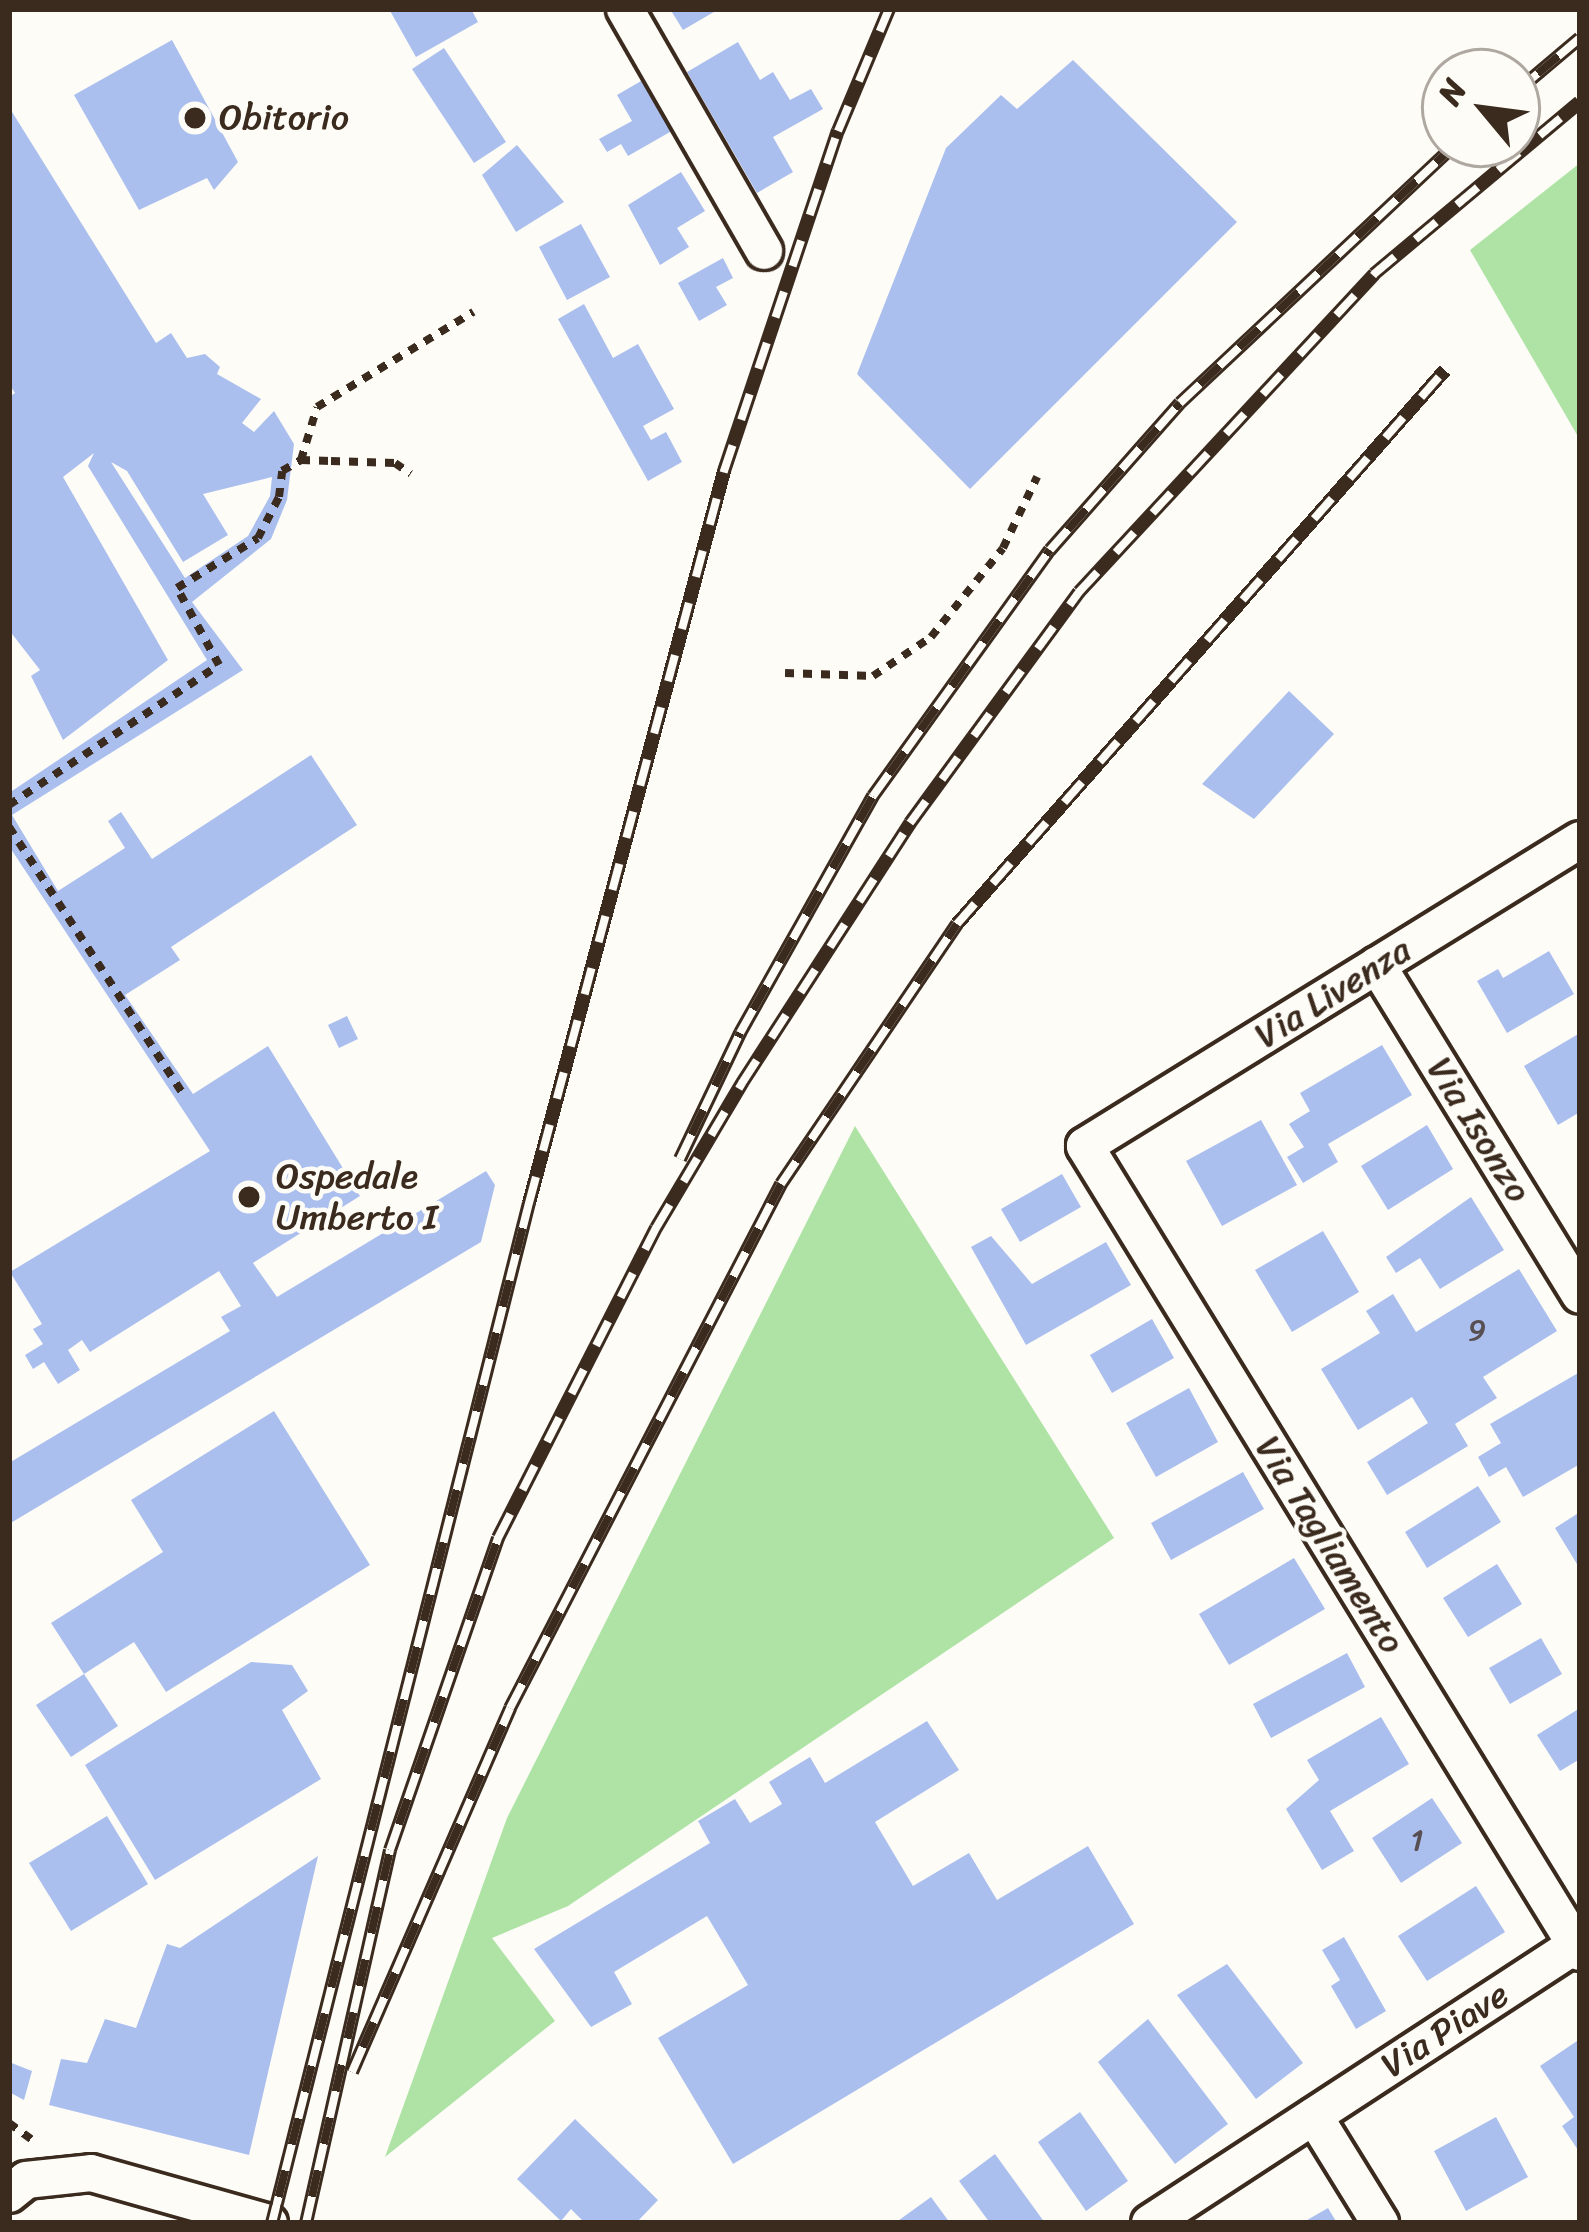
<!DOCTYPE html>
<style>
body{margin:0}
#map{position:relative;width:1589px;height:2232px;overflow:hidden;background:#fdfcf7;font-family:Sriracha,sans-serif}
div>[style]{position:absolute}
.green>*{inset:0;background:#afe3a5}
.building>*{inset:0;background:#abbfee}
.path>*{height:8px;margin-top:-4px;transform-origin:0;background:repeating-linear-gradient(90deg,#3b2a1e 0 9px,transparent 0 18px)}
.roads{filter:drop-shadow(3px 0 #3b2a1e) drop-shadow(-3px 0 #3b2a1e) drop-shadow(0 3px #3b2a1e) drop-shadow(0 -3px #3b2a1e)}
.minor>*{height:36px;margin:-18px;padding:0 18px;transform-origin:18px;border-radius:18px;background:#fdfcf7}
.rail>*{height:14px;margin-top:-7px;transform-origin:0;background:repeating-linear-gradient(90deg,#fdfcf7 0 27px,#3b2a1e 0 54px);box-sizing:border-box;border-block:3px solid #3b2a1e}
.dots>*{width:33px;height:33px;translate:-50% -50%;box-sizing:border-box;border:6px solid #fdfcf7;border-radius:50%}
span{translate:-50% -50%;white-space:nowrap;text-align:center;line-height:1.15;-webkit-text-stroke:9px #fdfcf7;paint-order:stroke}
.number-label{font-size:30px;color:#574f52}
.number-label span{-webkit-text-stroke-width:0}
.poi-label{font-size:36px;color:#3b2a1e}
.left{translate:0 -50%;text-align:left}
.street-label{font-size:36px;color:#3b2a1e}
.frame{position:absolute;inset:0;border:12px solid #3b2a1e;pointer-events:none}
.north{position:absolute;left:1421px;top:48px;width:120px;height:120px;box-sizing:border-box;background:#fdfcf7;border:3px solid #afa8a0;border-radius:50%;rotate:299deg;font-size:33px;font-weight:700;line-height:48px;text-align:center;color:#3b2a1e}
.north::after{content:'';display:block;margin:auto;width:42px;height:54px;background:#3b2a1e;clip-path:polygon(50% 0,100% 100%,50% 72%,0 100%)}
</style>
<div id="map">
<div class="green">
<i style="clip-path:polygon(1580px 163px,1580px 440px,1470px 250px)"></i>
<i style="clip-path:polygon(855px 1126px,1114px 1538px,568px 1906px,492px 1938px,555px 2021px,385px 2157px,507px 1818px)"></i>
</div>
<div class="building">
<i style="clip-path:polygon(389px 9px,471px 9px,478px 22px,416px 57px)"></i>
<i style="clip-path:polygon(670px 9px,719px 9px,683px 30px)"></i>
<i style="clip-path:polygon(172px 40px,238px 162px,214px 190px,207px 178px,139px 210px,74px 95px)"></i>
<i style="clip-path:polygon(738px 42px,760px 80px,773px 72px,790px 100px,811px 89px,823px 109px,773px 137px,793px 172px,757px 193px,687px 72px)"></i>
<i style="clip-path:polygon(444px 48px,506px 142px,474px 163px,412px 69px)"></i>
<i style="clip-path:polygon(1073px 60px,1237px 222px,970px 489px,857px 374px,946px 148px,1001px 95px,1017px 109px)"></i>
<i style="clip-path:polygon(648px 77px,677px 128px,628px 156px,621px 144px,607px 152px,599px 139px,632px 121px,617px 95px)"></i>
<i style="clip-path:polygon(evenodd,9px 107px,156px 343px,171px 333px,187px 358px,205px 354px,220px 367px,217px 374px,261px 399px,242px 423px,254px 432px,274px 411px,294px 444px,287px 500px,271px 539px,192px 602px,243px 670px,12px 815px,58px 891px,125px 848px,108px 821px,121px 812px,152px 859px,311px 755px,357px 825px,171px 947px,180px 960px,125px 995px,193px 1094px,268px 1046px,360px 1196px,253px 1263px,277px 1297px,486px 1171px,495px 1185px,481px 1242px,9px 1524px,9px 1463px,230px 1331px,221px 1317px,241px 1306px,219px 1271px,90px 1352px,82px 1340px,68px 1350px,80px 1370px,58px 1384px,44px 1362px,33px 1369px,25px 1355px,43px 1344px,33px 1329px,42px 1324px,10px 1272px,210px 1151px,9px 846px,9px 793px,207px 660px,88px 466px,94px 453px,63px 477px,168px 660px,63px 740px,31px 676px,40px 670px,9px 630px,9px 397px,15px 393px,9px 384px,9px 107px,111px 462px,127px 471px,183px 562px,228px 535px,203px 494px,272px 477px,270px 496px,248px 536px,185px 578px,111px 462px)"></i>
<i style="clip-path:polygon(517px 145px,564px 202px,516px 232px,482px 175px)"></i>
<i style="clip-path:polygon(681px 172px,705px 211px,677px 228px,689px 247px,660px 265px,628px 205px)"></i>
<i style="clip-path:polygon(581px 224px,610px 277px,567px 300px,539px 247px)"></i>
<i style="clip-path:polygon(723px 258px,733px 278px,716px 287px,727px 305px,699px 321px,678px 283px)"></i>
<i style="clip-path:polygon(584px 304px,613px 358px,638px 344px,674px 409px,643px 426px,651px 440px,666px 432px,682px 462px,648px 481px,558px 319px)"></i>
<i style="clip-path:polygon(1289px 691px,1334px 734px,1254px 819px,1202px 784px)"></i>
<i style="clip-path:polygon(1549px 951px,1574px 994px,1507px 1033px,1477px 981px,1498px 969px,1503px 978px)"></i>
<i style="clip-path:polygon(347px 1016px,358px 1039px,339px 1048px,328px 1025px)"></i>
<i style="clip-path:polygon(1580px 1033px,1580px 1112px,1558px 1125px,1524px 1066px)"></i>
<i style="clip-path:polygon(1382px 1045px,1412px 1095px,1328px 1144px,1338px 1162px,1303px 1183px,1287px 1157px,1304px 1147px,1289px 1124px,1310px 1111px,1300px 1093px)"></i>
<i style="clip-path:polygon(1261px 1120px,1297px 1185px,1222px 1226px,1186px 1161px)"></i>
<i style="clip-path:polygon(1427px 1125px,1453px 1169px,1388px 1210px,1361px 1166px)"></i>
<i style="clip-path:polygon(1062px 1174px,1081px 1207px,1020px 1242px,1001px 1209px)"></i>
<i style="clip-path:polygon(1471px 1197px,1504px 1250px,1440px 1289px,1420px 1258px,1396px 1273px,1386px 1257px)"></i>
<i style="clip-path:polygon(1323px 1231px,1359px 1292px,1292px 1332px,1255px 1270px)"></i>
<i style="clip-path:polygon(991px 1236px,1032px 1284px,1106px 1242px,1131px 1285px,1026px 1345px,971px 1247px)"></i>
<i style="clip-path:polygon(1519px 1269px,1557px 1331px,1483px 1377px,1497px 1398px,1455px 1424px,1468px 1446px,1387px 1495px,1367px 1462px,1428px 1423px,1412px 1397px,1358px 1430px,1321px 1369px,1380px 1333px,1366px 1311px,1393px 1294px,1416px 1332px)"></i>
<i style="clip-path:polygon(1152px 1319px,1174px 1358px,1112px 1393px,1090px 1355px)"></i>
<i style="clip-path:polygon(1580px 1372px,1580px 1464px,1523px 1497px,1506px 1467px,1489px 1477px,1478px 1457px,1501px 1443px,1490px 1424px)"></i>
<i style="clip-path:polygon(1189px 1388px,1218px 1442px,1156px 1477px,1126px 1423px)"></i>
<i style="clip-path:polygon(274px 1411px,370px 1565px,166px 1692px,134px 1642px,84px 1674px,51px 1623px,163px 1552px,131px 1500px)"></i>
<i style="clip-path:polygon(1243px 1472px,1264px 1509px,1171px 1560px,1151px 1523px)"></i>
<i style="clip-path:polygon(1478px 1486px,1501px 1522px,1427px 1568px,1405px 1532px)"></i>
<i style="clip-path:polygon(1580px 1512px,1580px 1569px,1555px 1528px)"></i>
<i style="clip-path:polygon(1294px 1558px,1325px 1609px,1229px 1665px,1199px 1614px)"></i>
<i style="clip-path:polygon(1497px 1564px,1522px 1604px,1468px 1637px,1443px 1598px)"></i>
<i style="clip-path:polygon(1541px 1638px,1562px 1674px,1510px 1704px,1489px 1668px)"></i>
<i style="clip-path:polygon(1347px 1653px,1365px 1687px,1271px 1738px,1253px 1704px)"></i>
<i style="clip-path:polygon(251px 1662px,292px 1665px,308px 1691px,282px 1710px,321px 1779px,155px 1880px,85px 1765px)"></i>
<i style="clip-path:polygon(84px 1674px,118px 1726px,71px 1757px,36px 1705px)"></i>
<i style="clip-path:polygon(1580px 1708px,1580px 1759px,1560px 1771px,1537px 1735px)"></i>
<i style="clip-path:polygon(1381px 1717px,1409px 1764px,1330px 1811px,1354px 1851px,1322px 1870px,1286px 1809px,1319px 1780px,1307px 1760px)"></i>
<i style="clip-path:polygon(927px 1721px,959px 1770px,875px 1822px,913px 1886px,969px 1853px,997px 1900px,1088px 1846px,1134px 1924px,733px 2164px,658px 2038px,748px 1985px,707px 1916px,614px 1972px,632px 2004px,591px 2027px,534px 1949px,710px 1843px,698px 1821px,735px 1799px,750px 1823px,782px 1804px,769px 1782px,810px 1757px,825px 1783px)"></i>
<i style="clip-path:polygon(1432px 1798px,1462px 1843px,1401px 1883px,1372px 1838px)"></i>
<i style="clip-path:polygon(107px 1816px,148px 1884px,71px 1931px,29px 1863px)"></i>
<i style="clip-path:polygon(318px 1856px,249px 2155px,49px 2105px,61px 2059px,87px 2063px,105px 2019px,136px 2028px,167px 1944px,180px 1948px)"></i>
<i style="clip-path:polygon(1476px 1886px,1505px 1932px,1427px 1981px,1398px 1936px)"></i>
<i style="clip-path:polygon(1344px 1937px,1386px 2011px,1356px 2029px,1331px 1986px,1340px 1980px,1322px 1950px)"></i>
<i style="clip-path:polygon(1227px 1964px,1303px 2063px,1256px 2099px,1177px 1995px)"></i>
<i style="clip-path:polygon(1148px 2019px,1228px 2124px,1175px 2164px,1098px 2062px)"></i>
<i style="clip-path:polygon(1580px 2039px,1580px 2153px,1562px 2126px,1574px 2117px,1540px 2066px)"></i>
<i style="clip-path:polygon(9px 2062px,32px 2071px,24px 2100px,9px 2092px)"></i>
<i style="clip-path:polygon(1080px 2112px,1128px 2181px,1086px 2211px,1038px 2142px)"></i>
<i style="clip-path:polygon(1496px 2117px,1528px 2177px,1466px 2211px,1434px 2151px)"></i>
<i style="clip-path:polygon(575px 2119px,658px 2200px,636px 2223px,585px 2223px,571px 2209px,561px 2221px,517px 2179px)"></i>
<i style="clip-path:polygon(995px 2154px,1045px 2223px,990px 2223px,959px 2181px)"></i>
<i style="clip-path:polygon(931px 2197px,950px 2223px,895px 2223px)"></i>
<i style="clip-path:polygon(1328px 2208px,1337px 2223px,1302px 2223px)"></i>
</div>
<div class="path">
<i style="left:301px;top:460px;width:55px;rotate:-73.2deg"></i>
<i style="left:317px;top:407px;width:183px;rotate:-31.3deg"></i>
<i style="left:785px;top:673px;width:88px;rotate:2deg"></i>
<i style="left:873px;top:676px;width:70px;rotate:-33.9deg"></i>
<i style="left:931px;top:637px;width:114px;rotate:-51deg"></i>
<i style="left:1003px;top:548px;width:79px;rotate:-64.4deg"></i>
<i style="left:9px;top:805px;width:252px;rotate:-33.7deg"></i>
<i style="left:219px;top:665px;width:88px;rotate:-118.6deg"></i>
<i style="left:177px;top:588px;width:95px;rotate:-31.7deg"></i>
<i style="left:258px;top:538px;width:46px;rotate:-62.9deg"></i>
<i style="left:279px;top:497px;width:26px;rotate:-83deg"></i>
<i style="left:282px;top:471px;width:22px;rotate:-30deg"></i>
<i style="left:301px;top:460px;width:30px;rotate:2deg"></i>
<i style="left:331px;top:461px;width:64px;rotate:1.8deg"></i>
<i style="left:395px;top:463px;width:19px;rotate:35deg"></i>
<i style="left:9px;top:827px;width:319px;rotate:56.9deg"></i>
<i style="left:9px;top:2123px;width:34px;rotate:36deg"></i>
</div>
<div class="roads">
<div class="minor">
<i style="left:625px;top:9px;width:279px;rotate:60.1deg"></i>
<i style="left:1580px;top:840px;width:582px;rotate:148.28deg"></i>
<i style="left:1085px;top:1146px;width:946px;rotate:58.44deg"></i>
<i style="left:1377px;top:965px;width:387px;rotate:58.4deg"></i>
<i style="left:1314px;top:2116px;width:126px;rotate:58.3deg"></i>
<i style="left:9px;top:2194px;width:22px;rotate:-39deg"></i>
<i style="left:26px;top:2180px;width:65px;rotate:-6.1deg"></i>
<i style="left:91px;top:2173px;width:185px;rotate:15.7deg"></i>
<i style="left:1150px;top:2223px;width:514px;rotate:-33.16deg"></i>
</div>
</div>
<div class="rail">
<i style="left:1517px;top:91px;width:82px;rotate:-40.1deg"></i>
<i style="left:680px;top:1159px;width:140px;rotate:-64.5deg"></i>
<i style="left:740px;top:1033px;width:272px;rotate:-60.7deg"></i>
<i style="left:873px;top:796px;width:303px;rotate:-54.3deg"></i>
<i style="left:1050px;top:550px;width:196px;rotate:-48.5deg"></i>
<i style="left:1180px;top:403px;width:378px;rotate:-43.2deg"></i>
<i style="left:352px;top:2072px;width:397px;rotate:-66.5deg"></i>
<i style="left:510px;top:1708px;width:590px;rotate:-62.65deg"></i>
<i style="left:781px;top:1184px;width:314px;rotate:-55.9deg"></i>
<i style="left:957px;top:924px;width:738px;rotate:-48.62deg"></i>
<i style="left:272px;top:2223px;width:1052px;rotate:-75.86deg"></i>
<i style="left:529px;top:1203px;width:758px;rotate:-75.08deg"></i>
<i style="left:724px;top:471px;width:359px;rotate:-71.5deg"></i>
<i style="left:838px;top:131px;width:132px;rotate:-67.3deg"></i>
<i style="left:306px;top:2223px;width:382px;rotate:-77.3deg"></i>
<i style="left:390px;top:1850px;width:330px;rotate:-70.9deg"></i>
<i style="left:498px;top:1538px;width:348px;rotate:-63deg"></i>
<i style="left:656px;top:1228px;width:169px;rotate:-59.3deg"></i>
<i style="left:742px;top:1083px;width:310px;rotate:-57.1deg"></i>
<i style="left:910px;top:823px;width:286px;rotate:-53.8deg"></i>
<i style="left:1079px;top:592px;width:434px;rotate:-47.1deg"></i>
<i style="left:1374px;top:274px;width:268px;rotate:-39.9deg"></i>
</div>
<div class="dots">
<i style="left:195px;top:118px;background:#3b2a1e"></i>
<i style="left:249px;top:1197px;background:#3b2a1e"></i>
</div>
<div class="number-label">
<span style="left:1477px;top:1330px">9</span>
<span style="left:1417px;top:1840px">1</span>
</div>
<div class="poi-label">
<span class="left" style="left:219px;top:118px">Obitorio</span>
<span class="left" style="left:276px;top:1197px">Ospedale<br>Umberto I</span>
</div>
<div class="street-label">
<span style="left:1333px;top:993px;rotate:-32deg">Via Livenza</span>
<span style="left:1479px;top:1130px;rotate:58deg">Via Isonzo</span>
<span style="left:1330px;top:1545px;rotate:58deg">Via Tagliamento</span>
<span style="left:1445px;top:2030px;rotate:-33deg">Via Piave</span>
</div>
<div class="frame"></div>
<div class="north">N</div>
</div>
